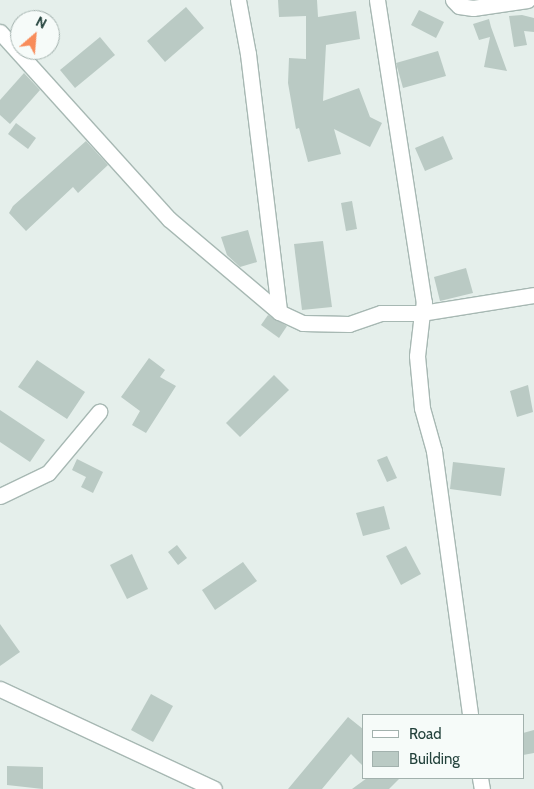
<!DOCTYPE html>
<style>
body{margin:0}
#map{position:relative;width:534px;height:789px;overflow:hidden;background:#e5efeb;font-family:Cabin,sans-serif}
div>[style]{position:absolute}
.building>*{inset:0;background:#bacac4}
.roads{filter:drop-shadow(1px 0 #a7b8b3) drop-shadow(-1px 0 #a7b8b3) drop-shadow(0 1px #a7b8b3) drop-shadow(0 -1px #a7b8b3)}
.minor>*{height:15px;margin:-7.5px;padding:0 7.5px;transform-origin:7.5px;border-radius:7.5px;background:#fff}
span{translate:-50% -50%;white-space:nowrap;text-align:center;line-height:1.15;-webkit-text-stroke:4.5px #f6fbf9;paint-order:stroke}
.legend{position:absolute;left:362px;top:714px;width:162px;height:65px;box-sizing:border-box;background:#f6fbf9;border:1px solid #a2b1ad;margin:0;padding:6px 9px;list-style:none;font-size:15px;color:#23423c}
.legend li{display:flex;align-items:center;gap:10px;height:25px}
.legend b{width:25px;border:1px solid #a2b1ad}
.north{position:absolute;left:10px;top:10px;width:50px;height:50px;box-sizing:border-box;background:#f6fbf9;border:1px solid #a2b1ad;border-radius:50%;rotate:27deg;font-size:14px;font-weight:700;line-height:20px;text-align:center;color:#23423c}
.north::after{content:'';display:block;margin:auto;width:18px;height:22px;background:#f88c5a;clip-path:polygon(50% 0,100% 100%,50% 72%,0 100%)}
</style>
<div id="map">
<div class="building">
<i style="clip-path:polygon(278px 0,317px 0,318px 17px,356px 11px,360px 39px,326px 45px,323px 101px,359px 88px,370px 117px,382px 123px,370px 147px,334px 129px,341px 154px,308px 162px,299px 128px,296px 129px,288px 83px,289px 58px,306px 59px,306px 16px,279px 17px)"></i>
<i style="clip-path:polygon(186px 7px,204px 28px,165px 62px,147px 41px)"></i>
<i style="clip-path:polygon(419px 10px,444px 22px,436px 38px,411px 25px)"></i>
<i style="clip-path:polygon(522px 15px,534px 18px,534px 32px,524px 31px,527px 45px,514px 47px,509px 16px)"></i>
<i style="clip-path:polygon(489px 19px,491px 27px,507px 71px,484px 67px,490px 37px,479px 40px,473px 24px)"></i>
<i style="clip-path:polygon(100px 37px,115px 55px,75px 88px,60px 70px)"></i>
<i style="clip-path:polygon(438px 51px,446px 76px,403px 88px,396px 63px)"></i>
<i style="clip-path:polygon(24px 73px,40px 90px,10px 124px,0 115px,0 100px)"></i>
<i style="clip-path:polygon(16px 123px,36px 138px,28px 149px,8px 134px)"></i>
<i style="clip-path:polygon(443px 136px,453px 159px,425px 171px,415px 148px)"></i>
<i style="clip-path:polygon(86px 141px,108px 165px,78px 193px,73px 187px,26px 231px,9px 213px,13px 206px)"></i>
<i style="clip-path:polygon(352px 201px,357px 229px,346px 231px,341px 203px)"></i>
<i style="clip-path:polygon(248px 230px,257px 262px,240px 267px,227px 255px,221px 237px)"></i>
<i style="clip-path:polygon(323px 241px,332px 307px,302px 310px,294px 244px)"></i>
<i style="clip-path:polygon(466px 268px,473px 293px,440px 301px,434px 277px)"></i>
<i style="clip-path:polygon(268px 315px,287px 326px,279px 338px,261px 325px)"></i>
<i style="clip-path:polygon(149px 358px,165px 370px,160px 377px,176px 386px,146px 433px,132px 425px,140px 411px,121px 397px)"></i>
<i style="clip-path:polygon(37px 360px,85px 392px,67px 419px,18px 387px)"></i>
<i style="clip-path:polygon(274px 375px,289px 390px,240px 437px,226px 423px)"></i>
<i style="clip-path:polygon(528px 385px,533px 412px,517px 417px,510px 391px)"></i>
<i style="clip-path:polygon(0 410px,45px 440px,30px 462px,0 442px)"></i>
<i style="clip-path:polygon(387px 456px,397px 478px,387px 482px,377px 460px)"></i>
<i style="clip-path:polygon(77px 459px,103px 472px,93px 493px,81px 487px,86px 477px,72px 470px)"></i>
<i style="clip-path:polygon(453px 462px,505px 468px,501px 496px,450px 489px)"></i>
<i style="clip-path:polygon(384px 506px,390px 529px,363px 536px,356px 513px)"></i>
<i style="clip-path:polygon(177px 545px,187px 558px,178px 565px,168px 552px)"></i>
<i style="clip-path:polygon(406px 546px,421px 574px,401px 585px,386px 556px)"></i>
<i style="clip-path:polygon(132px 554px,148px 589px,127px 599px,110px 565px)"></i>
<i style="clip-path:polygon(243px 562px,257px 581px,215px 610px,202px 590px)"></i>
<i style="clip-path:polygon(0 624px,20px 652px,0 666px)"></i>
<i style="clip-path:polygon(151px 694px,173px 706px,153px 742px,131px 730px)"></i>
<i style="clip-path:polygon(348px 717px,363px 729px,363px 766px,351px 754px,322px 789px,288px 789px)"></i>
<i style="clip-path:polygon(534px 730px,534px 753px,523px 755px,523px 733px)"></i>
<i style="clip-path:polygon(7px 766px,43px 767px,43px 789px,7px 785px)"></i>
<i style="clip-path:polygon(367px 778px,400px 778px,389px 789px,352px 789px)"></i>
</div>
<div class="roads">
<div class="minor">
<i style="left:238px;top:0;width:55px;rotate:79.5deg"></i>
<i style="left:248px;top:54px;width:260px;rotate:83.1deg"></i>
<i style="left:377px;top:0;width:306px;rotate:81.2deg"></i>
<i style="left:424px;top:302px;width:11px;rotate:100deg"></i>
<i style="left:422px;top:313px;width:113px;rotate:-9.1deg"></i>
<i style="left:453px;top:0;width:8px;rotate:45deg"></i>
<i style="left:459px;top:6px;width:14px;rotate:8deg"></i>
<i style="left:473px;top:8px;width:55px;rotate:-8.4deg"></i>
<i style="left:0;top:32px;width:252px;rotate:47.9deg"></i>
<i style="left:169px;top:219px;width:144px;rotate:40.2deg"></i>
<i style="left:279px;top:312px;width:26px;rotate:25deg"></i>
<i style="left:303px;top:323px;width:46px;rotate:1.2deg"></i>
<i style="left:349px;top:324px;width:34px;rotate:-19deg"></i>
<i style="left:381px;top:313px;width:41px"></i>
<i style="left:422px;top:313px;width:43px;rotate:96.6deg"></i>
<i style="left:417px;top:356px;width:52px;rotate:84.5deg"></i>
<i style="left:422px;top:408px;width:45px;rotate:74.4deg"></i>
<i style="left:434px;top:451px;width:266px;rotate:82.2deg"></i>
<i style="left:0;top:496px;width:53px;rotate:-25.6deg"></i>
<i style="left:48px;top:473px;width:80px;rotate:-50.1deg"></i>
<i style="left:0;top:689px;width:236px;rotate:25deg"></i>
<i style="left:480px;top:778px;width:11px;rotate:80deg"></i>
</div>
</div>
<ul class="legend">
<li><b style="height:6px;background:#fff"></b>Road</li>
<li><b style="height:14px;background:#bacac4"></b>Building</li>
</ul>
<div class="north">N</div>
</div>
